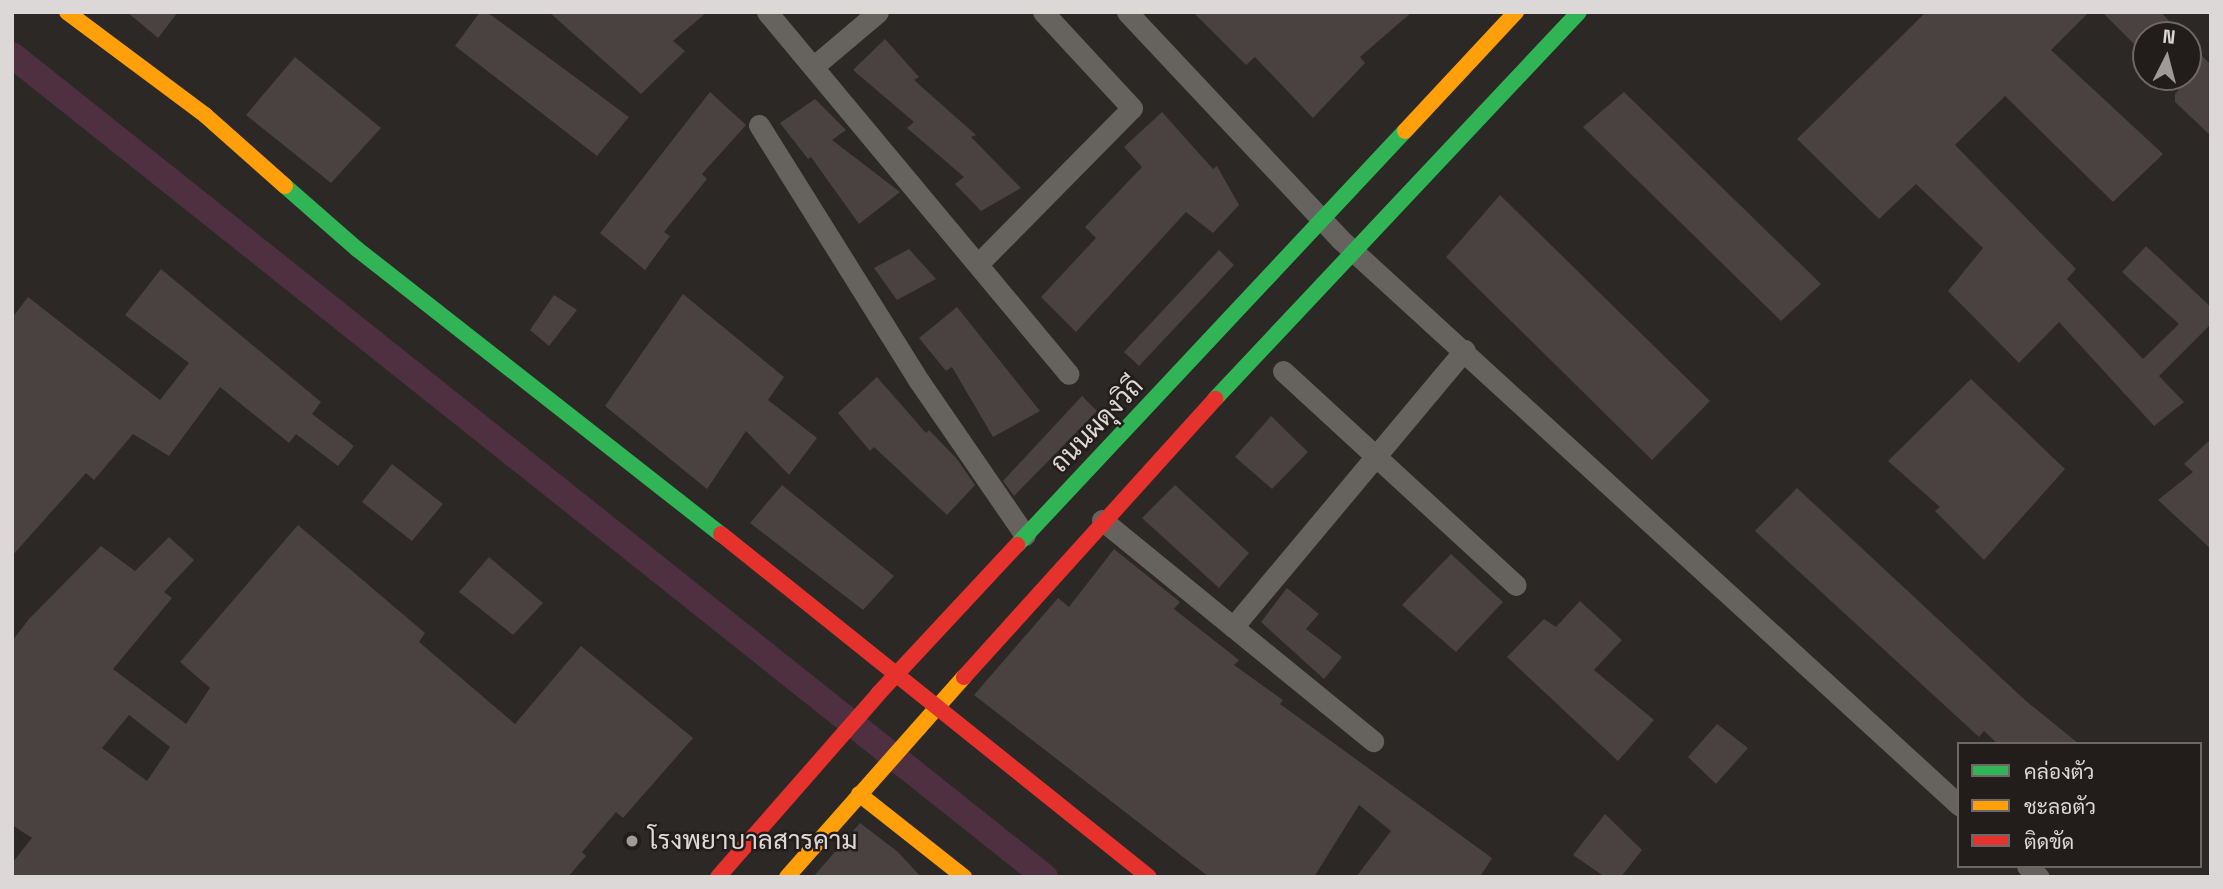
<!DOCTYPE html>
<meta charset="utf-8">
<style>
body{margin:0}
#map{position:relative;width:2223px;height:889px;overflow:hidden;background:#2b2826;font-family:"Space Grotesk",Sarabun,sans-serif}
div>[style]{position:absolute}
.canal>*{height:26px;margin:-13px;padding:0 13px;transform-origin:13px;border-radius:13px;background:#4e3041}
.building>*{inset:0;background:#4a4141}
.street>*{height:21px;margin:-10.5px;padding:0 10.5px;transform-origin:10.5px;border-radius:10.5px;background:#66635e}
.fast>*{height:16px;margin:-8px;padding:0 8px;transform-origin:8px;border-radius:8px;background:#30b455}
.slow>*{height:16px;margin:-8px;padding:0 8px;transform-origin:8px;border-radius:8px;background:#ff9f0a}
.jam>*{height:16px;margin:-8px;padding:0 8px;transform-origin:8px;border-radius:8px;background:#e5322d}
.dots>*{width:19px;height:19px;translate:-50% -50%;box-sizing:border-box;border:4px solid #221d1b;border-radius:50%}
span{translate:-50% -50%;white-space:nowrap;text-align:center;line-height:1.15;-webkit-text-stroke:5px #221d1b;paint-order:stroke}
.street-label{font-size:26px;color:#dcd8d7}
.poi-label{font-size:26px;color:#dcd8d7}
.left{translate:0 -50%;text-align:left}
.frame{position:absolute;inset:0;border:14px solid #dcd8d7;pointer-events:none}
.legend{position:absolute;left:1957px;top:742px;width:245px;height:126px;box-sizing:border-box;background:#221d1b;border:2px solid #6c6866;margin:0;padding:9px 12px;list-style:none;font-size:21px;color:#dcd8d7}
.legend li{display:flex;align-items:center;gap:14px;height:35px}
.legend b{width:35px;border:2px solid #6c6866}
.north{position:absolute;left:2132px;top:21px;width:70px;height:70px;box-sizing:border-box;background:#221d1b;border:2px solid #6c6866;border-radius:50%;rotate:6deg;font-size:19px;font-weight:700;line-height:28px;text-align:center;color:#dcd8d7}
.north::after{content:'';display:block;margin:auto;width:24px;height:32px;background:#9e9a99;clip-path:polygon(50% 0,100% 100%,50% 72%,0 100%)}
</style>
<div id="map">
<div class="canal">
<i style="left:12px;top:55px;width:1320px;rotate:38.51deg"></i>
</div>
<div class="building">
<i style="clip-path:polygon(127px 12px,178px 12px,158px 38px)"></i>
<i style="clip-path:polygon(480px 12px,487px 12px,629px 117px,597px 156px,455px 46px)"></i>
<i style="clip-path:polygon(549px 12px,707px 12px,673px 41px,685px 51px,641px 94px)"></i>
<i style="clip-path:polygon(1193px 12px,1412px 12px,1360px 57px,1365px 63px,1313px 118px,1255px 57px,1246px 65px)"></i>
<i style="clip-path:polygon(1926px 12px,2089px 12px,2051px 50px,2163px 154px,2113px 202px,2005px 96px,1955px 145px,2076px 269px,2067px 279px,2143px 359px,2179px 324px,2122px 272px,2146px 246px,2211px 307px,2211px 324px,2159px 376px,2184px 402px,2154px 426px,2059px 322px,2019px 363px,1948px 291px,1983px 248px,1916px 184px,1879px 219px,1797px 139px)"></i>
<i style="clip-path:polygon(2102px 12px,2161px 12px,2182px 35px,2146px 35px,2146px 56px)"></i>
<i style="clip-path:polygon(885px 39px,919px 77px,914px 80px,976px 135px,971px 137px,1021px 188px,981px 211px,955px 184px,964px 177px,907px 128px,914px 122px,853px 70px)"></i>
<i style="clip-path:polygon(2188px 41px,2211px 65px,2211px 136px,2175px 102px,2175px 94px,2188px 79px)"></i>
<i style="clip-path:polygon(295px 57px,381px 128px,331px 183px,246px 115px)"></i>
<i style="clip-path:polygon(710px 92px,746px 125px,702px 174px,707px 179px,664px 232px,670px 236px,645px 270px,600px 233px)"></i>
<i style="clip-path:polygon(1624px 92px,1821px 284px,1781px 321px,1583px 127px)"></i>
<i style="clip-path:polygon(815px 99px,846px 130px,832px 140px,900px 192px,859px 224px,811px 157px,808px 159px,780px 123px)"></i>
<i style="clip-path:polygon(1162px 112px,1213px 169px,1217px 166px,1239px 205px,1213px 233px,1186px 212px,1076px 332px,1041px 297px,1096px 238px,1085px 227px,1142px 167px,1124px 147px)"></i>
<i style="clip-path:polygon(1500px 195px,1710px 401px,1652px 460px,1446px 257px)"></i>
<i style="clip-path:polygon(909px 249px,936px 279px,897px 300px,874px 268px)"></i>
<i style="clip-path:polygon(1219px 250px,1234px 265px,1139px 366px,1124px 352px)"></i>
<i style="clip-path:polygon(161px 269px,321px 402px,312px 414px,354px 446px,338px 466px,296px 434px,289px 443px,220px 387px,169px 456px,133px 434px,94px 480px,86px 473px,12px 556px,12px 318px,28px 297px,160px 400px,189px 363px,125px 315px)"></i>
<i style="clip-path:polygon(683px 294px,784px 377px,768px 400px,817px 438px,789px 475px,746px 431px,707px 489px,605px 406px)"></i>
<i style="clip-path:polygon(554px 295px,577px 310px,549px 346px,530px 330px)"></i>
<i style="clip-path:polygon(957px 307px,1040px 411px,993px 437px,952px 367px,946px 371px,919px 338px)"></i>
<i style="clip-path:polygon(877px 377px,926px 433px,929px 430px,957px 459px,975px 485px,947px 515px,874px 447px,870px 451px,838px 413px)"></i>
<i style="clip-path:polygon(1971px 379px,2065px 469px,1984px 560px,1935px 511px,1940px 507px,1888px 461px)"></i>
<i style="clip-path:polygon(1082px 396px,1097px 411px,1014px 496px,1003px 481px)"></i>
<i style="clip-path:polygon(1271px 416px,1308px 452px,1272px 489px,1235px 457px)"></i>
<i style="clip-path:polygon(2211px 439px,2211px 549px,2158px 500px,2193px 472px,2184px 464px)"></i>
<i style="clip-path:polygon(392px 464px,443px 504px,412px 541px,362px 502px)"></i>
<i style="clip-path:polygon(782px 485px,894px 576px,863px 610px,750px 523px)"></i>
<i style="clip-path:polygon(1175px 485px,1249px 553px,1219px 588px,1142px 518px)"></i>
<i style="clip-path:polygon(1797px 488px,2026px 701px,2079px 744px,1998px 744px,1984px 731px,1979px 737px,1755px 531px)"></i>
<i style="clip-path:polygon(evenodd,298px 525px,425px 633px,419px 642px,515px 724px,581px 646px,693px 738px,623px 818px,616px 812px,582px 852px,586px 856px,568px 877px,12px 877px,12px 863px,32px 838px,12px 825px,12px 641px,29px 619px,101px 546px,135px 571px,169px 537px,194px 560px,164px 592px,172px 598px,113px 669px,186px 724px,210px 688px,180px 662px,298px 525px,129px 715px,170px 747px,147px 781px,102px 748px,129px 715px)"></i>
<i style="clip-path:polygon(1114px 549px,1180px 602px,1174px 609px,1239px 660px,1234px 665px,1283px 700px,1280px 704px,1492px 858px,1480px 877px,1356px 877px,1391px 831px,1359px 805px,1314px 877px,1209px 877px,974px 695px,1058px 598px,1069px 607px)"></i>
<i style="clip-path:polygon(1451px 554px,1503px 602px,1456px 652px,1402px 605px)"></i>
<i style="clip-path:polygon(489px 557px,543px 603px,513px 635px,459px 592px)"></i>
<i style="clip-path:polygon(1287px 588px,1319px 614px,1306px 629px,1342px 657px,1324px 679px,1261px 622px)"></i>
<i style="clip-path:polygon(1580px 601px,1622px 640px,1594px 670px,1654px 720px,1618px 761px,1507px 657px,1544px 619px,1556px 627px)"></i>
<i style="clip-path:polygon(1717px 724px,1748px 748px,1716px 784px,1688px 757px)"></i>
<i style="clip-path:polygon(1605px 814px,1642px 850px,1621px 877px,1605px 877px,1573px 855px)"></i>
<i style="clip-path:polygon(860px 823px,898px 852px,921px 877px,813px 877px)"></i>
</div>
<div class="street">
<i style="left:767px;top:12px;width:471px;rotate:50.2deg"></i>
<i style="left:1127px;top:12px;width:311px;rotate:46.8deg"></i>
<i style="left:1340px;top:239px;width:839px;rotate:42.44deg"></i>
<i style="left:813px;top:67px;width:85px;rotate:-40.2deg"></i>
<i style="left:759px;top:125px;width:302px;rotate:58deg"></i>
<i style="left:919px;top:381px;width:187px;rotate:55.5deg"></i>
<i style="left:978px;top:264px;width:219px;rotate:-45.4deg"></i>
<i style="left:1132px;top:108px;width:131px;rotate:-132.8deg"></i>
<i style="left:1283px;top:371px;width:316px;rotate:42.6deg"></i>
<i style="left:1102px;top:520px;width:350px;rotate:39.2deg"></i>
<i style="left:1233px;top:627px;width:361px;rotate:-50.1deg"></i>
<i style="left:2027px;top:866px;width:16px;rotate:43deg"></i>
</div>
<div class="fast">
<i style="left:285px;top:186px;width:96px;rotate:41.2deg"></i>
<i style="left:357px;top:249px;width:462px;rotate:38.1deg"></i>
<i style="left:1215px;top:399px;width:531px;rotate:-46.75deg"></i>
<i style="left:1017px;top:545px;width:567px;rotate:-46.86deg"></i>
</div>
<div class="slow">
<i style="left:67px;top:12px;width:172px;rotate:36.7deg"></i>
<i style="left:205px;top:115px;width:107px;rotate:41.6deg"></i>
<i style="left:1405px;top:131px;width:163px;rotate:-47deg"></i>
<i style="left:859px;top:794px;width:134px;rotate:38.3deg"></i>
<i style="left:787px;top:877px;width:267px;rotate:-48.5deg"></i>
</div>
<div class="jam">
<i style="left:721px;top:534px;width:548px;rotate:38.71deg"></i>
<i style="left:964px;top:677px;width:375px;rotate:-47.9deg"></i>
<i style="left:718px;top:877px;width:243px;rotate:-48.8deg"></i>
<i style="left:878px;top:694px;width:204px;rotate:-47deg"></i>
</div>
<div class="dots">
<i style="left:632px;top:841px;background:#9e9a99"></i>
</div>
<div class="street-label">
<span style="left:1097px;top:425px;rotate:-46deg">ถนนผดุงวิถี</span>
</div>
<div class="poi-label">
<span class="left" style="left:648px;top:841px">โรงพยาบาลสารคาม</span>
</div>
<div class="frame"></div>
<ul class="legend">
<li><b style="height:9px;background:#30b455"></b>คล่องตัว</li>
<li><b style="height:9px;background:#ff9f0a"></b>ชะลอตัว</li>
<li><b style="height:9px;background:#e5322d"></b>ติดขัด</li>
</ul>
<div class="north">N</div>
</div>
